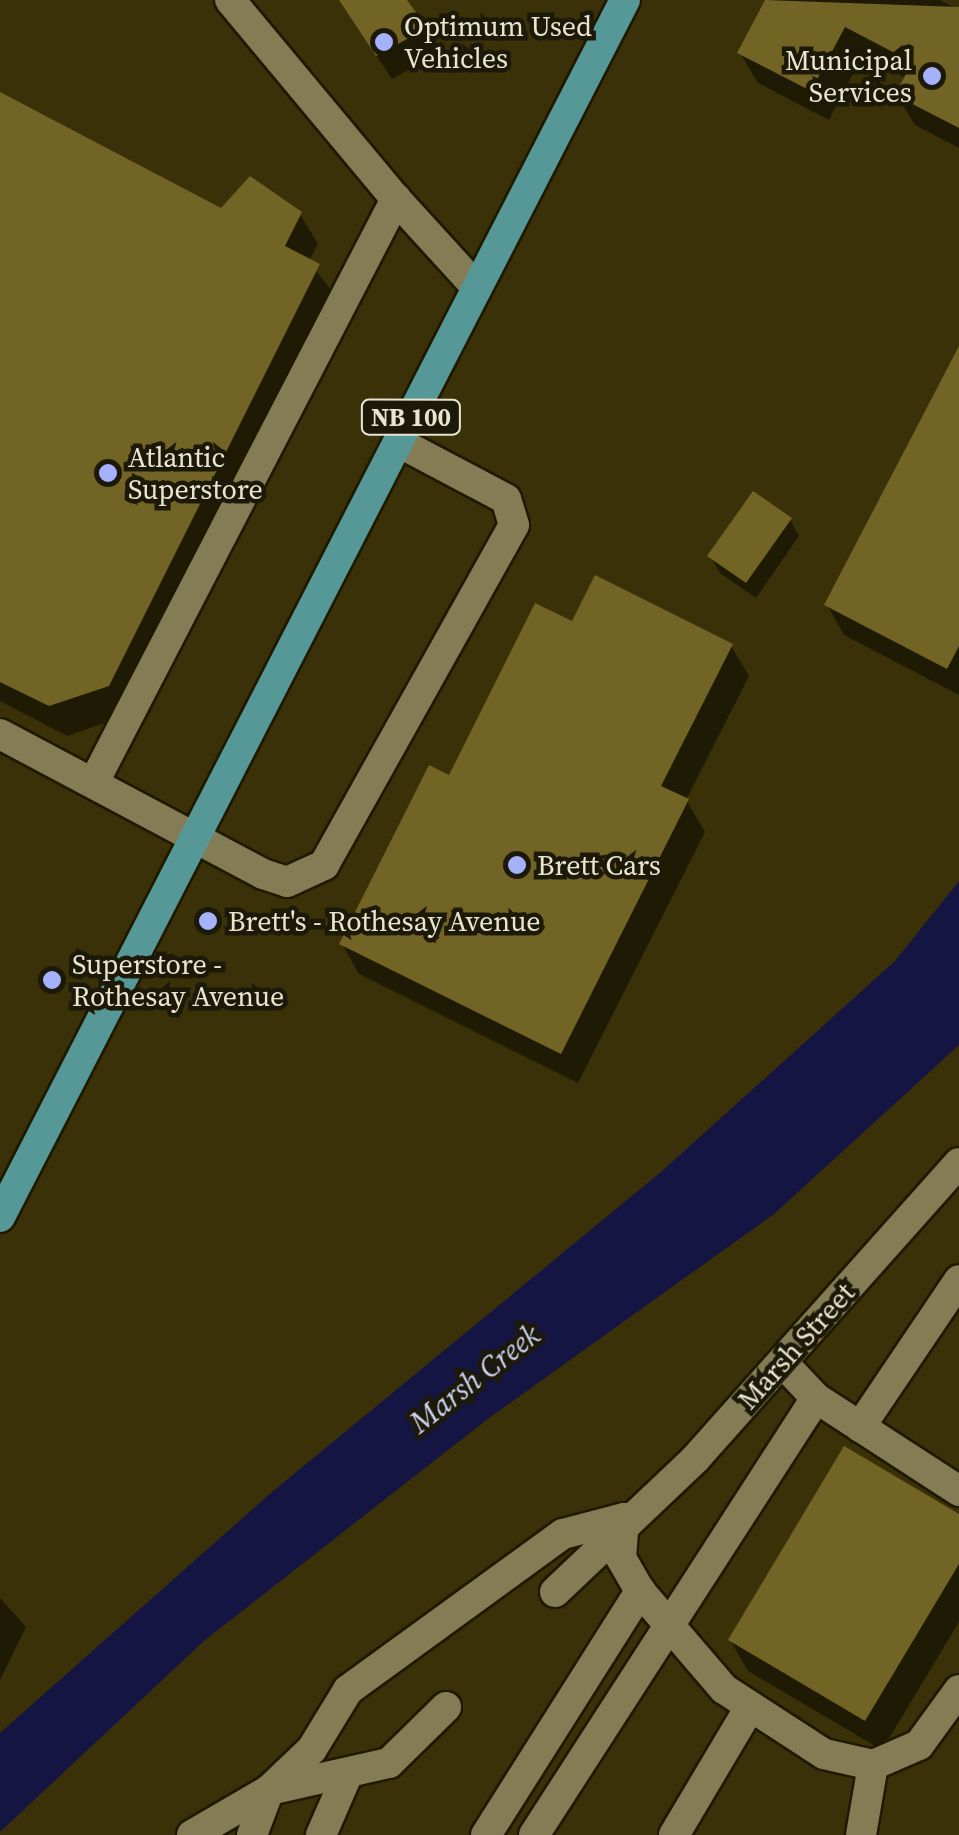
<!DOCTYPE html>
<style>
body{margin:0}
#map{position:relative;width:959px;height:1835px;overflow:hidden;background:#3a3109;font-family:"Source Serif 4",serif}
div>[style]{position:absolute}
.water>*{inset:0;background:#141542}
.shadow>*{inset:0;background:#0007}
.building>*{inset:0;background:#726425}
.roads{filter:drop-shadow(2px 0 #1f1900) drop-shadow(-2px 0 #1f1900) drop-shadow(0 2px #1f1900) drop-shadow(0 -2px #1f1900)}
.minor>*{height:30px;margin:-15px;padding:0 15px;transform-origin:15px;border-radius:15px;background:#847c54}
.major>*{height:30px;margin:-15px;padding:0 15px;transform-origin:15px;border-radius:15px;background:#569898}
.dots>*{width:28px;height:28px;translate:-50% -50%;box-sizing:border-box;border:5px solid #1d1909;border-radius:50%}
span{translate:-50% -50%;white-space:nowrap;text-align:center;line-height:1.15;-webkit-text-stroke:9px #1d1909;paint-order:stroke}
.shield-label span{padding:2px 8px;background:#1d1909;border:2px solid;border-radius:8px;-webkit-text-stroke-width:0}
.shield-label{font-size:25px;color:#e9e5d0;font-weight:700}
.poi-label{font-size:28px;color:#e9e5d0}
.left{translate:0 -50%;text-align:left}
.right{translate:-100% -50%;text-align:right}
.street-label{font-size:28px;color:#e9e5d0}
.water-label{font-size:30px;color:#ccd2f2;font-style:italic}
</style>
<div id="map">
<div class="water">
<i style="clip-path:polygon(959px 881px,959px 1045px,774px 1214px,489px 1418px,205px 1640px,0 1832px,0 1733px,272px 1492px,661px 1172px,895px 961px)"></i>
</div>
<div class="shadow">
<i style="clip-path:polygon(339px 0,402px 0,438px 53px,392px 79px)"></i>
<i style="clip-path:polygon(768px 0,940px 0,959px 10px,959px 148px,915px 125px,897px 95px,906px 78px,862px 56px,829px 120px,758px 83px,740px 53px)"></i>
<i style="clip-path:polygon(0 94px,222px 211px,300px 214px,318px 244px,309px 261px,336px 297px,125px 716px,67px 736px,0 701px)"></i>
<i style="clip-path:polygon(959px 351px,959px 695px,844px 635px,827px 605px)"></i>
<i style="clip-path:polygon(790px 520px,799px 536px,756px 598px,720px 573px,710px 556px)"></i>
<i style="clip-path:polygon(573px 625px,731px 646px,749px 676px,686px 800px,705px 832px,578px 1083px,359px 974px,342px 944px,450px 778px)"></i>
<i style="clip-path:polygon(959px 1518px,959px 1622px,882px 1750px,748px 1671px,730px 1640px)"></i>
<i style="clip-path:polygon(0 1598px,26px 1627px,0 1680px)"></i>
</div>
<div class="building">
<i style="clip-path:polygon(339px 0,407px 0,427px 28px,376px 56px)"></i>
<i style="clip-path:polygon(765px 0,959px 7px,959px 128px,895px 95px,912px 62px,845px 27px,811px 91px,737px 53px)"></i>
<i style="clip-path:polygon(0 92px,221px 208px,250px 176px,302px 212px,285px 246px,320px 264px,109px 686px,49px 706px,0 682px)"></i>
<i style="clip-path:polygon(959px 346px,959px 646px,947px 669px,824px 605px)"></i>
<i style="clip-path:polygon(753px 491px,792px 518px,746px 583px,707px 556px)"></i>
<i style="clip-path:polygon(595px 575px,733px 644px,661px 786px,689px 799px,561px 1054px,339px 944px,429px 765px,449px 775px,535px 603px,572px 621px)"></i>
<i style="clip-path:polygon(844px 1446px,959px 1514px,959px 1564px,865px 1721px,728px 1640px)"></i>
</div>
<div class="roads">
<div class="minor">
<i style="left:230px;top:0;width:259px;rotate:50.2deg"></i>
<i style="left:0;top:734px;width:298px;rotate:28deg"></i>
<i style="left:263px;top:874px;width:25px;rotate:18deg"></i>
<i style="left:287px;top:882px;width:41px;rotate:-24.7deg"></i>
<i style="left:324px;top:865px;width:389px;rotate:-60.8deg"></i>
<i style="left:514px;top:525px;width:27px;rotate:-107deg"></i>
<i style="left:506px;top:499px;width:122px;rotate:-152.2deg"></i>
<i style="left:94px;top:782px;width:657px;rotate:-62.62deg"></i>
<i style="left:396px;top:199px;width:120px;rotate:47.7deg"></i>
<i style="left:782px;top:1362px;width:50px;rotate:46.6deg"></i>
<i style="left:816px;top:1398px;width:171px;rotate:33deg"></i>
<i style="left:860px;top:1427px;width:177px;rotate:-56deg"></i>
<i style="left:624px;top:1518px;width:40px;rotate:94.3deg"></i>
<i style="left:621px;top:1558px;width:38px;rotate:60deg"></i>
<i style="left:640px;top:1591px;width:129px;rotate:49.4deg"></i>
<i style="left:724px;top:1689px;width:119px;rotate:33deg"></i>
<i style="left:824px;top:1754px;width:50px;rotate:12.7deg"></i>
<i style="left:873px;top:1765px;width:50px;rotate:-23.5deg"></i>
<i style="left:919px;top:1745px;width:68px;rotate:-54deg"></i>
<i style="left:555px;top:1592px;width:195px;rotate:-43.5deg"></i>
<i style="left:696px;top:1458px;width:395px;rotate:-48.3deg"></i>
<i style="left:192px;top:1835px;width:89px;rotate:-30.3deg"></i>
<i style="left:269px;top:1790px;width:59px;rotate:-43.6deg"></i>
<i style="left:312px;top:1749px;width:69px;rotate:-58.6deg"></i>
<i style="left:348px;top:1690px;width:266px;rotate:-36deg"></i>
<i style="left:563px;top:1534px;width:63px;rotate:-14.7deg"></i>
<i style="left:252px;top:1835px;width:48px;rotate:-69.3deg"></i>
<i style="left:269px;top:1790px;width:123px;rotate:-12.7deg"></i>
<i style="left:389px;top:1763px;width:80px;rotate:-44.5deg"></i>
<i style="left:321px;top:1835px;width:60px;rotate:-66.4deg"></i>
<i style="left:486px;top:1835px;width:289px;rotate:-57.7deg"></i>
<i style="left:534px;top:1835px;width:520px;rotate:-57.17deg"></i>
<i style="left:674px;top:1835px;width:149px;rotate:-59.3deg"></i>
<i style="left:861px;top:1835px;width:71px;rotate:-80.3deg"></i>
</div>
<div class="major">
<i style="left:0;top:1217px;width:1368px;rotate:-62.82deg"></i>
</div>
</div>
<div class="dots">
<i style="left:384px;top:42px;background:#a6b1fc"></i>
<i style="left:932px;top:76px;background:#a6b1fc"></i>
<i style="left:108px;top:473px;background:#a6b1fc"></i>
<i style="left:517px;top:865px;background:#a6b1fc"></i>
<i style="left:208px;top:921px;background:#a6b1fc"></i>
<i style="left:52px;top:980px;background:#a6b1fc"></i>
</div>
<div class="shield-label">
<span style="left:411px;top:417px">NB 100</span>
</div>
<div class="poi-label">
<span class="left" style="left:404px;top:42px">Optimum Used<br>Vehicles</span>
<span class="right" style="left:912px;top:76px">Municipal<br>Services</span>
<span class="left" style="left:128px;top:473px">Atlantic<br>Superstore</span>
<span class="left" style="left:537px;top:865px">Brett Cars</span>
<span class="left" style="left:228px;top:921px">Brett's - Rothesay Avenue</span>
<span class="left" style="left:72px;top:980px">Superstore -<br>Rothesay Avenue</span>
</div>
<div class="street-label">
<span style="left:796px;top:1346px;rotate:-48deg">Marsh Street</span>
</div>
<div class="water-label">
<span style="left:475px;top:1379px;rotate:-38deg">Marsh Creek</span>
</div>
</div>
